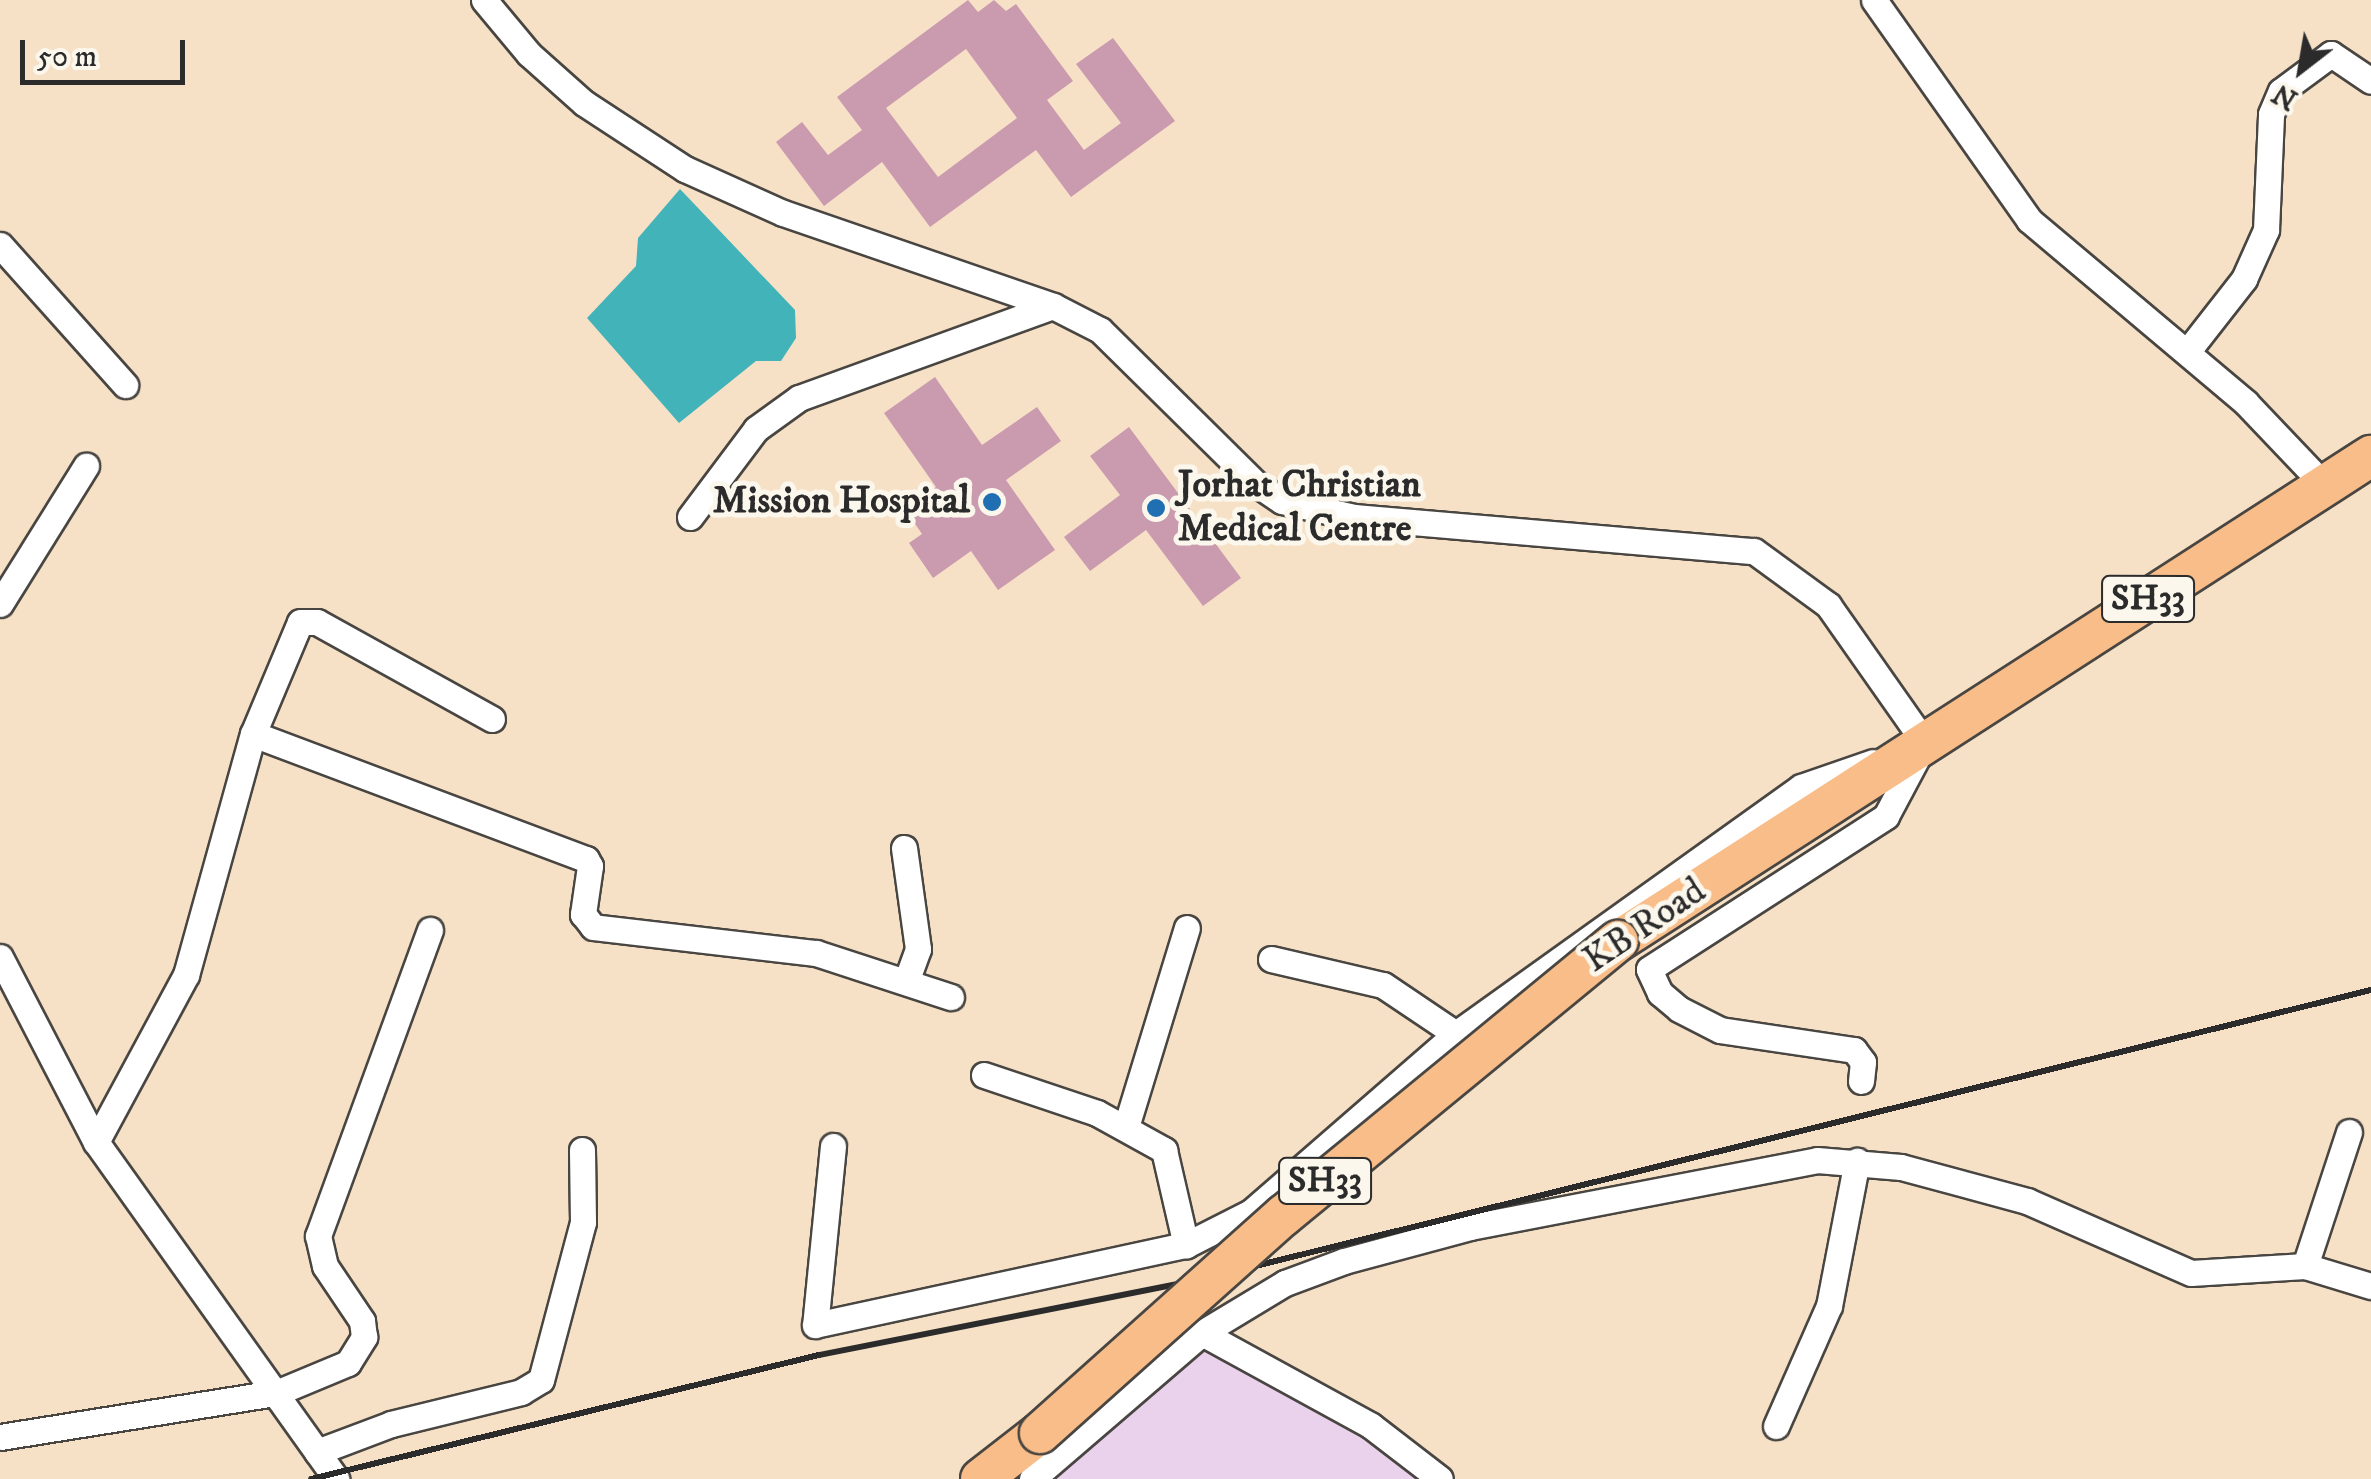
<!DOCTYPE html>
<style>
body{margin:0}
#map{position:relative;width:2371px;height:1479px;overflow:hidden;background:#f6e1c7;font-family:"IM FELL DW Pica",serif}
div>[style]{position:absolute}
.built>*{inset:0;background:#ead1ec}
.water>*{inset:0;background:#43b3ba}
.building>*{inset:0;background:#ca9aaf}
.roads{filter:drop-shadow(2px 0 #494642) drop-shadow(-2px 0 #494642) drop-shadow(0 2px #494642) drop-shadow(0 -2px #494642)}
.minor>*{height:25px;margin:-12.5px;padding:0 12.5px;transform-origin:12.5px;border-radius:12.5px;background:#fff}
.primary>*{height:40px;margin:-20px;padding:0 20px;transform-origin:20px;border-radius:20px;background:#f8bd89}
.rail>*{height:6px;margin:-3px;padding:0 3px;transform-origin:3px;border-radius:3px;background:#2b2b2b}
.bridges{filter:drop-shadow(2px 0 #494642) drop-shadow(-2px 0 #494642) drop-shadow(0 2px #494642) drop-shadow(0 -2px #494642)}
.primary-bridge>*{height:40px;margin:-20px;padding:0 20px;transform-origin:20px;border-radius:20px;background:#f8bd89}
.dots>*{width:28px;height:28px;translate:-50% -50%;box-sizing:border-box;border:5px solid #fbf7ec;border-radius:50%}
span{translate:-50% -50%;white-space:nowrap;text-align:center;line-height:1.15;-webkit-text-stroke:10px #fbf7ec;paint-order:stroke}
.shield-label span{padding:2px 8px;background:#fbf7ec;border:2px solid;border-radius:8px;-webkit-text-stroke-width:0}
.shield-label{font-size:35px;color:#2b2b2b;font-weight:700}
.poi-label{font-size:38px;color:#2b2b2b;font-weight:700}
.left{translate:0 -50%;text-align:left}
.right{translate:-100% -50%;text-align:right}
.street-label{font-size:38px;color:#2b2b2b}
.north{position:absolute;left:2251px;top:20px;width:100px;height:100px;-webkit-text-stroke:8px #fbf7ec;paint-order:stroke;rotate:211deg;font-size:28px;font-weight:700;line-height:40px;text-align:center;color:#2b2b2b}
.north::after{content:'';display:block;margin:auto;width:35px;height:45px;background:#2b2b2b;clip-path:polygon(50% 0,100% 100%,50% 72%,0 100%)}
.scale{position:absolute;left:20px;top:40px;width:165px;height:45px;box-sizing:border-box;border:5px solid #2b2b2b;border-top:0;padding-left:12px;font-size:30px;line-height:35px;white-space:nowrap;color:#2b2b2b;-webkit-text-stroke:8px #fbf7ec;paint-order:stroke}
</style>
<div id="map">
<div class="built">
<i style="clip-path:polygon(1177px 1337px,1336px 1417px,1424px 1479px,1008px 1479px)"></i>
</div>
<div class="water">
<i style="clip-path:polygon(680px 189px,795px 310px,796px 338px,781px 361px,756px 361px,679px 423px,587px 318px,636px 266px,638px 238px)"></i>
</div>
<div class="building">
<i style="clip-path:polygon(evenodd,968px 0,978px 12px,994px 0,1006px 11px,1016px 4px,1073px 81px,1047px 100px,1084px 150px,1121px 123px,1076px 64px,1113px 38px,1175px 121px,1071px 197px,1036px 150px,930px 227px,882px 162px,824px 206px,776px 142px,802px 122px,828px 155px,862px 130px,837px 97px,968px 0,966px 49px,1017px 118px,938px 177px,886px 108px,966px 49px)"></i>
<i style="clip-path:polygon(935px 377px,982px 445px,1037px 407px,1061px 441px,1006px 480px,1055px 550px,998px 590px,971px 551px,933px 578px,909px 543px,922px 534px,905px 509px,936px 487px,884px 413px)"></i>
<i style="clip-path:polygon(1129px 427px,1241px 578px,1203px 606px,1146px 530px,1090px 571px,1064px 537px,1120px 495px,1090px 456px)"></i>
</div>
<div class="roads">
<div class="minor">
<i style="left:484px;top:0;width:70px;rotate:50.2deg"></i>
<i style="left:529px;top:54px;width:74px;rotate:41.7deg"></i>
<i style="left:584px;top:103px;width:121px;rotate:33.2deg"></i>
<i style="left:685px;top:169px;width:107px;rotate:24.2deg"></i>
<i style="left:783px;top:213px;width:286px;rotate:19deg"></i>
<i style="left:1053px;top:306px;width:53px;rotate:27.1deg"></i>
<i style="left:1100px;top:330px;width:218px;rotate:44.6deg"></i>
<i style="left:1255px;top:483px;width:32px;rotate:34deg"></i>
<i style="left:1282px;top:501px;width:74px;rotate:12.5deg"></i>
<i style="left:1354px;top:517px;width:401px;rotate:4.9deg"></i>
<i style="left:1754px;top:551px;width:92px;rotate:36.1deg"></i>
<i style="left:1828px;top:605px;width:169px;rotate:54.9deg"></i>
<i style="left:1874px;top:0;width:269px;rotate:54.8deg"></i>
<i style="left:2029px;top:220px;width:284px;rotate:40.1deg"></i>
<i style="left:2246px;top:403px;width:113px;rotate:46.4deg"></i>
<i style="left:0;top:245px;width:188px;rotate:48.2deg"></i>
<i style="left:2187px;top:352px;width:93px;rotate:-52deg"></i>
<i style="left:2244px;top:279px;width:54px;rotate:-65.8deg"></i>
<i style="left:2266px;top:230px;width:116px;rotate:-87.5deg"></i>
<i style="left:2271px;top:114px;width:25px;rotate:-67deg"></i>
<i style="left:2281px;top:91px;width:62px;rotate:-36.5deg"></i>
<i style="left:2331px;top:54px;width:48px;rotate:34deg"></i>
<i style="left:690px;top:517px;width:110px;rotate:-53.1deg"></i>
<i style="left:756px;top:429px;width:53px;rotate:-35.8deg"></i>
<i style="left:799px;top:398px;width:270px;rotate:-19.9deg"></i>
<i style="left:0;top:604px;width:163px;rotate:-58.1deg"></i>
<i style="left:253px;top:734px;width:356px;rotate:20.6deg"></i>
<i style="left:586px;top:859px;width:8px;rotate:60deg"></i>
<i style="left:590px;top:866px;width:49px;rotate:98.3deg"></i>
<i style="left:583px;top:914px;width:16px;rotate:52deg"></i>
<i style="left:593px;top:927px;width:225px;rotate:6.7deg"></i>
<i style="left:816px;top:953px;width:142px;rotate:18.1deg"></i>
<i style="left:904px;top:848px;width:102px;rotate:82.1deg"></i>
<i style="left:918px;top:949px;width:33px;rotate:110deg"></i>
<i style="left:0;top:957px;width:208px;rotate:62.6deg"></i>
<i style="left:96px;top:1142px;width:414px;rotate:54.5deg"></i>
<i style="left:1271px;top:959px;width:115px;rotate:13.1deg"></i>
<i style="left:1383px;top:985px;width:88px;rotate:33.9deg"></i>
<i style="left:1456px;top:1034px;width:424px;rotate:-35.6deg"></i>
<i style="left:1801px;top:787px;width:76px;rotate:-19.1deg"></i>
<i style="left:984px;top:1075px;width:119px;rotate:18.6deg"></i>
<i style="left:1097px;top:1113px;width:77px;rotate:28.9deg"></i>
<i style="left:1164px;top:1150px;width:98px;rotate:77deg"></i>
<i style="left:1861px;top:1081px;width:19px;rotate:-84deg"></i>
<i style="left:1863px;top:1062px;width:15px;rotate:-127deg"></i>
<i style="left:1854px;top:1050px;width:135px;rotate:-171.5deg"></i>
<i style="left:1720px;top:1030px;width:46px;rotate:-152.9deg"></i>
<i style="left:1679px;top:1009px;width:25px;rotate:-140deg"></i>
<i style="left:1660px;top:993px;width:26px;rotate:-115deg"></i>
<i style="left:1649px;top:969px;width:282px;rotate:-32.8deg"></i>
<i style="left:1886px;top:816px;width:72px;rotate:-62deg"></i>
<i style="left:1126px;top:1127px;width:208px;rotate:-73deg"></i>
<i style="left:96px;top:1142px;width:190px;rotate:-61.7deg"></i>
<i style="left:186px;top:975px;width:250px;rotate:-74.5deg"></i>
<i style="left:253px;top:734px;width:121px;rotate:-67.2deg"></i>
<i style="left:300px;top:622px;width:17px"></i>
<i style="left:317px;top:622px;width:200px;rotate:29deg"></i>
<i style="left:833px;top:1146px;width:180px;rotate:95.7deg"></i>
<i style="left:815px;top:1325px;width:380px;rotate:-12.2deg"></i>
<i style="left:1186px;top:1245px;width:73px;rotate:-26.9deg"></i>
<i style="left:1251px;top:1212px;width:271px;rotate:-41deg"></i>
<i style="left:2305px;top:1266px;width:69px;rotate:16.9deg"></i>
<i style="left:1202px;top:1333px;width:97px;rotate:-31.1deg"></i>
<i style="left:1285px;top:1283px;width:63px;rotate:-20.4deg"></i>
<i style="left:1344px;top:1261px;width:131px;rotate:-15.1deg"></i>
<i style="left:1470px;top:1227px;width:353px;rotate:-10.9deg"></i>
<i style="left:1817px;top:1160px;width:84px;rotate:4.8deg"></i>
<i style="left:1901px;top:1167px;width:131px;rotate:15.1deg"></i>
<i style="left:2027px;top:1201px;width:179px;rotate:23.7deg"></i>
<i style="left:2191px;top:1273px;width:114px;rotate:-3.5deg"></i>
<i style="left:2305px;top:1266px;width:141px;rotate:-71.8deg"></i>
<i style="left:1776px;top:1426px;width:131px;rotate:-66.2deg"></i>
<i style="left:1829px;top:1306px;width:148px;rotate:-79.1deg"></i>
<i style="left:0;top:1437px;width:279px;rotate:-9.1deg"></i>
<i style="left:276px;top:1393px;width:78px;rotate:-22.6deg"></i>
<i style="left:348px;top:1363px;width:31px;rotate:-58deg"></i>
<i style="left:364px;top:1337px;width:16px;rotate:-97deg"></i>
<i style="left:362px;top:1321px;width:66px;rotate:-123.9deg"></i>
<i style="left:325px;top:1266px;width:31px;rotate:-103deg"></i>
<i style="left:318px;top:1236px;width:326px;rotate:-69.9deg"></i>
<i style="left:317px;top:1452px;width:79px;rotate:-20.7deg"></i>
<i style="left:391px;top:1424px;width:134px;rotate:-13.8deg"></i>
<i style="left:521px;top:1392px;width:23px;rotate:-31deg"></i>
<i style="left:541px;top:1380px;width:163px;rotate:-75.1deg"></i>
<i style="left:583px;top:1222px;width:72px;rotate:-90.8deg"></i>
<i style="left:1032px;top:1479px;width:224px;rotate:-40.7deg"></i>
<i style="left:1202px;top:1333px;width:192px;rotate:28.7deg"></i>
<i style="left:1370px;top:1425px;width:88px;rotate:37.6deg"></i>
</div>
<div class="primary">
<i style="left:1618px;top:941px;width:896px;rotate:-32.79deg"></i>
<i style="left:981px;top:1479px;width:75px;rotate:-37.9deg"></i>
</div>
</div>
<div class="rail">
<i style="left:311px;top:1479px;width:523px;rotate:-13.72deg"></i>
<i style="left:819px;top:1355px;width:396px;rotate:-11.2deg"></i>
<i style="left:1207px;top:1278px;width:1199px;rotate:-13.9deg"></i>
</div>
<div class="bridges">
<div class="primary-bridge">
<i style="left:1040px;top:1433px;width:327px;rotate:-41.8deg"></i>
<i style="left:1284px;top:1215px;width:432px;rotate:-39.4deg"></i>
</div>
</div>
<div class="dots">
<i style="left:992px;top:502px;background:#1f6fb2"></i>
<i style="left:1156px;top:508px;background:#1f6fb2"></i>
</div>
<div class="shield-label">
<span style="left:2148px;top:599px">SH33</span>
<span style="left:1325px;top:1181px">SH33</span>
</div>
<div class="poi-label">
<span class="left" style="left:1178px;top:508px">Jorhat Christian<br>Medical Centre</span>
<span class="right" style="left:970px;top:502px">Mission Hospital</span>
</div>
<div class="street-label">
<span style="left:1645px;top:926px;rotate:-34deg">KB Road</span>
</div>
<div class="north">N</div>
<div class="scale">50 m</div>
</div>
